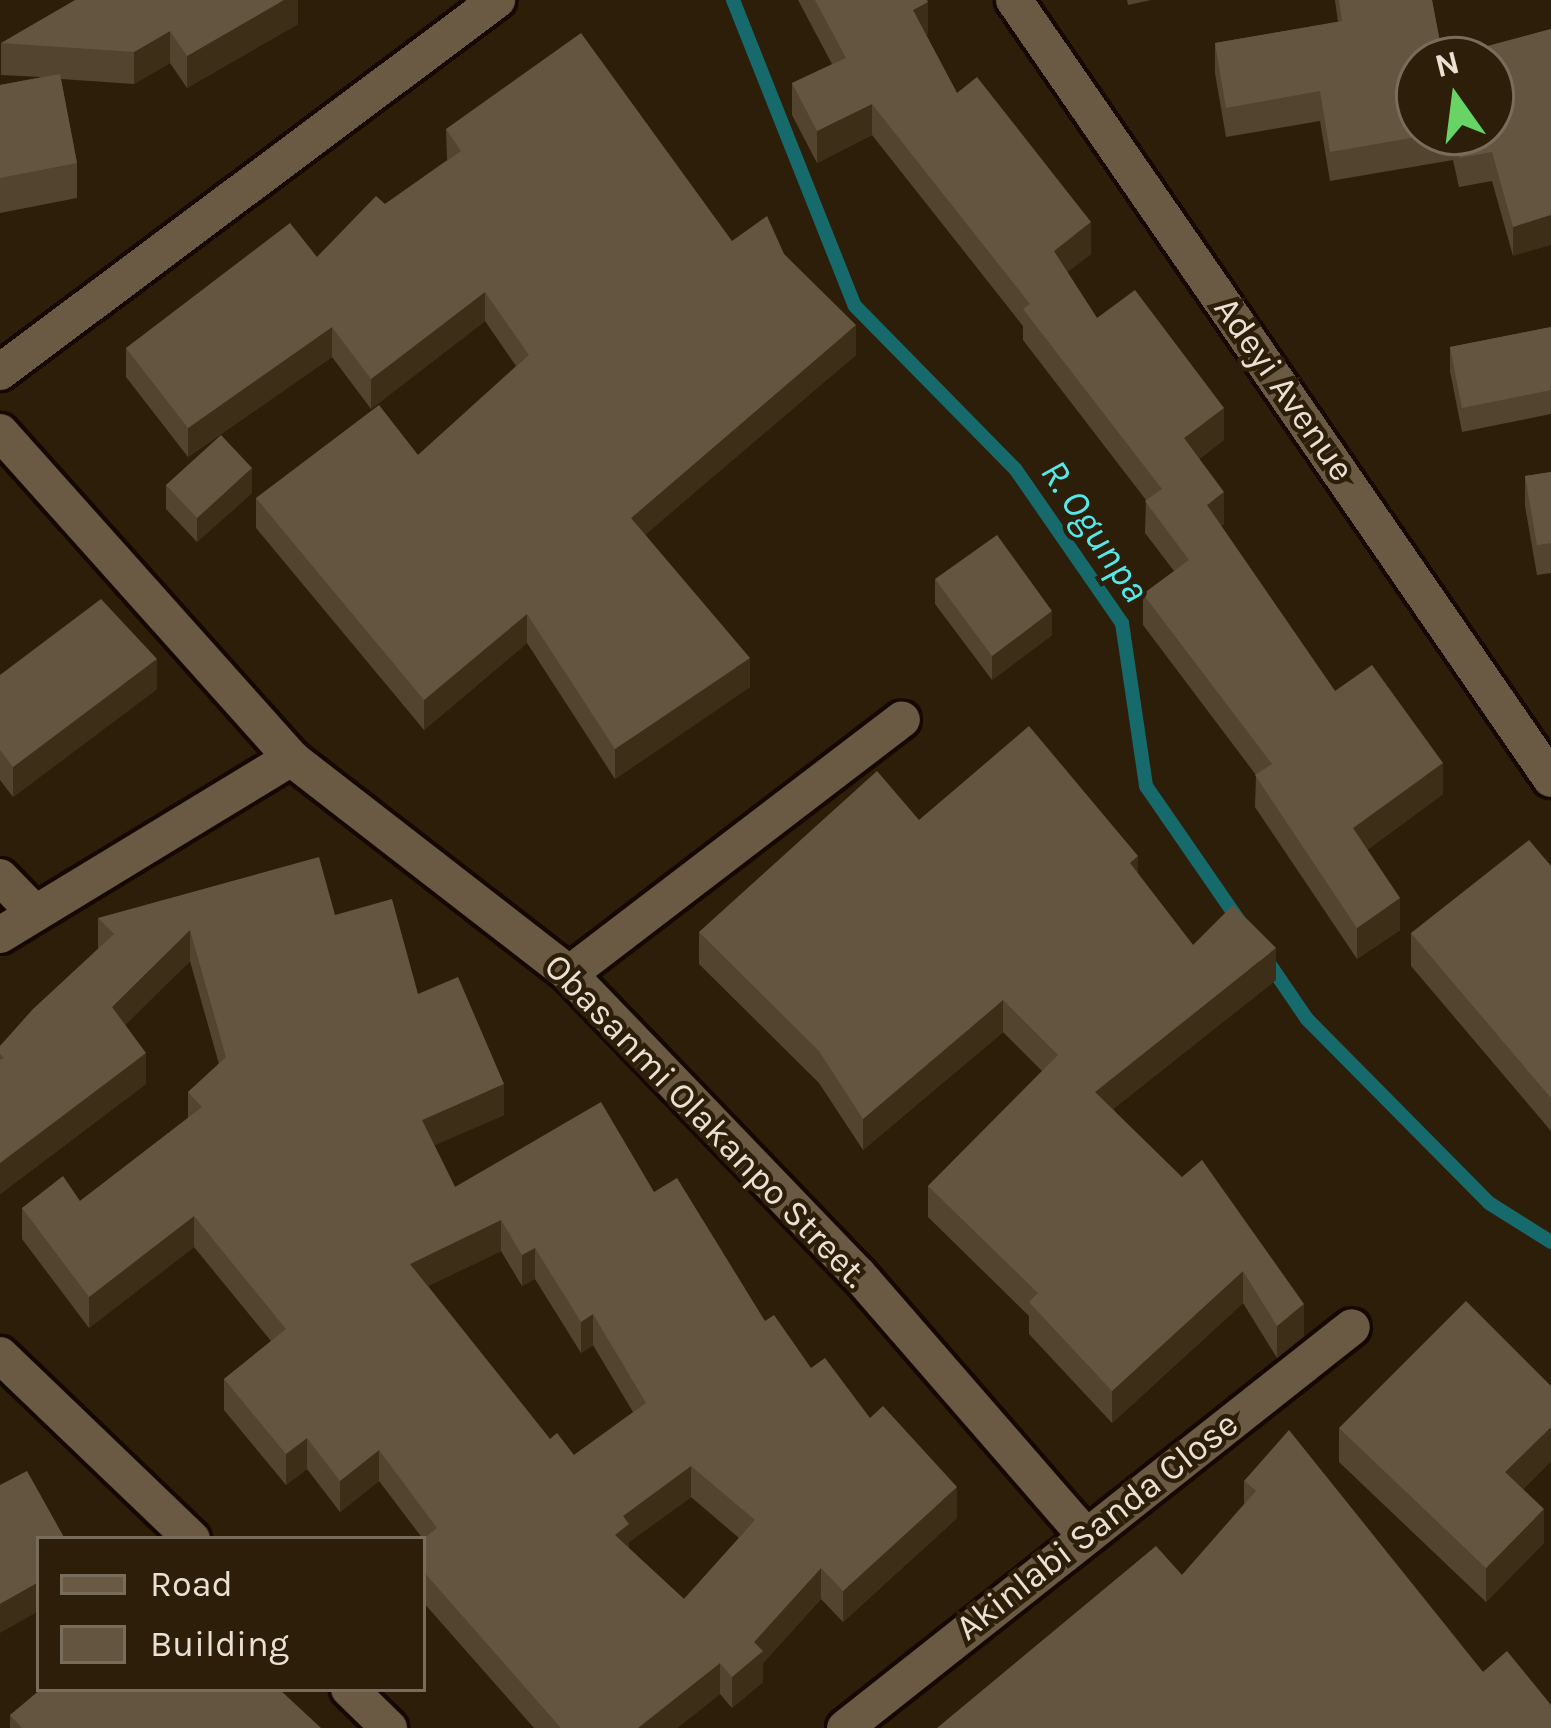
<!DOCTYPE html>
<style>
body{margin:0}
#map{position:relative;width:1551px;height:1728px;overflow:hidden;background:#2c1e08;font-family:Karla,sans-serif}
div>[style]{position:absolute}
.stream>*{height:14px;margin:-7px;padding:0 7px;transform-origin:7px;border-radius:7px;background:#176a6c}
.roads{filter:drop-shadow(3px 0 #140800) drop-shadow(-3px 0 #140800) drop-shadow(0 3px #140800) drop-shadow(0 -3px #140800)}
.street>*{height:36px;margin:-18px;padding:0 18px;transform-origin:18px;border-radius:18px;background:#6a5a43}
.secondary>*{height:36px;margin:-18px;padding:0 18px;transform-origin:18px;border-radius:18px;background:#6a5a43}
.wall>*{inset:0;background:#53442f}
.shaded-wall>*{inset:0;background:#3d2e18}
.building>*{inset:0;background:#645541}
span{translate:-50% -50%;white-space:nowrap;text-align:center;line-height:1.15;-webkit-text-stroke:9px #2c1e08;paint-order:stroke}
.street-label{font-size:36px;color:#eae1d4}
.water-label{font-size:39px;color:#54e8eb;font-style:italic}
.legend{position:absolute;left:36px;top:1536px;width:390px;height:156px;box-sizing:border-box;background:#2c1e08;border:3px solid #786c5a;margin:0;padding:15px 21px;list-style:none;font-size:36px;color:#eae1d4}
.legend li{display:flex;align-items:center;gap:24px;height:60px}
.legend b{width:60px;border:3px solid #786c5a}
.north{position:absolute;left:1395px;top:36px;width:120px;height:120px;box-sizing:border-box;background:#2c1e08;border:3px solid #786c5a;border-radius:50%;rotate:346deg;font-size:33px;font-weight:700;line-height:48px;text-align:center;color:#eae1d4}
.north::after{content:'';display:block;margin:auto;width:42px;height:54px;background:#68d465;clip-path:polygon(50% 0,100% 100%,50% 72%,0 100%)}
</style>
<div id="map">
<div class="stream">
<i style="left:733px;top:0;width:329px;rotate:68.3deg"></i>
<i style="left:855px;top:306px;width:230px;rotate:45.5deg"></i>
<i style="left:1016px;top:470px;width:186px;rotate:55.3deg"></i>
<i style="left:1122px;top:623px;width:165px;rotate:81.6deg"></i>
<i style="left:1146px;top:786px;width:164px;rotate:55.4deg"></i>
<i style="left:1266px;top:959px;width:73px;rotate:55.7deg"></i>
<i style="left:1307px;top:1019px;width:259px;rotate:45.3deg"></i>
<i style="left:1489px;top:1203px;width:73px;rotate:32.2deg"></i>
</div>
<div class="roads">
<div class="street">
<i style="left:0;top:372px;width:621px;rotate:-36.81deg"></i>
<i style="left:0;top:432px;width:437px;rotate:48.2deg"></i>
<i style="left:291px;top:758px;width:352px;rotate:37.8deg"></i>
<i style="left:569px;top:974px;width:417px;rotate:46.1deg"></i>
<i style="left:858px;top:1274px;width:342px;rotate:49deg"></i>
<i style="left:0;top:877px;width:50px;rotate:45.8deg"></i>
<i style="left:0;top:935px;width:341px;rotate:-31.3deg"></i>
<i style="left:569px;top:974px;width:419px;rotate:-37.4deg"></i>
<i style="left:0;top:1355px;width:266px;rotate:43.8deg"></i>
<i style="left:349px;top:1689px;width:56px;rotate:44.3deg"></i>
<i style="left:845px;top:1728px;width:646px;rotate:-38.34deg"></i>
</div>
<div class="secondary">
<i style="left:1014px;top:0;width:946px;rotate:55.42deg"></i>
</div>
</div>
<div class="wall">
<i style="clip-path:polygon(298px 0,298px 24px,187px 88px,170px 63px,134px 84px,61px 79px,77px 163px,77px 198px,0 213px,0 85px,42px 77px,1px 75px,1px 43px)"></i>
<i style="clip-path:polygon(798px 0,927px 0,928px 34px,926px 35px,957px 93px,1091px 254px,1067px 272px,1097px 318px,1224px 440px,1199px 459px,1224px 524px,1221px 526px,1335px 691px,1443px 794px,1367px 850px,1400px 930px,1357px 959px,1255px 807px,1256px 775px,1143px 625px,1143px 594px,1174px 571px,1145px 533px,1146px 500px,1023px 340px,1023px 326px,872px 135px,817px 163px,792px 115px,792px 83px,832px 64px)"></i>
<i style="clip-path:polygon(1127px 0,1151px 0,1128px 5px)"></i>
<i style="clip-path:polygon(evenodd,1335px 0,1432px 0,1443px 58px,1551px 29px,1513px 256px,1492px 181px,1459px 187px,1453px 160px,1330px 181px,1320px 121px,1226px 137px,1215px 73px,1215px 43px,1338px 22px,1335px 0,1419px 60px,1491px 132px,1419px 132px,1419px 60px)"></i>
<i style="clip-path:polygon(446px 129px,732px 241px,784px 254px,856px 355px,645px 534px,750px 687px,615px 779px,527px 643px,424px 730px,256px 528px,256px 498px,418px 455px,516px 366px,485px 321px,371px 409px,332px 357px,188px 457px,126px 377px,126px 348px,317px 257px,385px 204px,447px 160px)"></i>
<i style="clip-path:polygon(1551px 327px,1551px 414px,1462px 432px,1450px 371px,1450px 347px)"></i>
<i style="clip-path:polygon(1551px 472px,1551px 573px,1537px 575px,1525px 506px,1525px 476px)"></i>
<i style="clip-path:polygon(166px 485px,252px 493px,197px 542px,166px 509px)"></i>
<i style="clip-path:polygon(935px 579px,1052px 635px,992px 680px,935px 604px)"></i>
<i style="clip-path:polygon(0 675px,157px 689px,13px 797px,0 780px)"></i>
<i style="clip-path:polygon(919px 820px,1138px 874px,1193px 945px,1276px 980px,1113px 1109px,1304px 1336px,1277px 1358px,1243px 1303px,1112px 1423px,1029px 1334px,1029px 1316px,928px 1217px,928px 1186px,1042px 1071px,1003px 1032px,863px 1150px,819px 1083px,699px 964px,699px 932px)"></i>
<i style="clip-path:polygon(1551px 866px,1551px 1131px,1411px 966px,1411px 933px)"></i>
<i style="clip-path:polygon(evenodd,335px 915px,418px 994px,504px 1115px,434px 1145px,455px 1187px,654px 1192px,765px 1321px,811px 1368px,870px 1418px,957px 1518px,843px 1622px,821px 1599px,763px 1663px,763px 1682px,732px 1708px,720px 1694px,677px 1728px,534px 1728px,423px 1602px,423px 1539px,379px 1481px,340px 1512px,307px 1469px,286px 1485px,224px 1410px,224px 1379px,271px 1341px,194px 1247px,89px 1328px,22px 1239px,22px 1208px,80px 1201px,188px 1118px,188px 1092px,219px 1064px,190px 961px,125px 1025px,146px 1084px,0 1194px,0 1046px,98px 949px,98px 918px,335px 915px,501px 1251px,522px 1286px,535px 1279px,581px 1353px,593px 1345px,633px 1412px,574px 1455px,550px 1439px,428px 1286px,501px 1251px,335px 915px,691px 1497px,739px 1538px,684px 1599px,629px 1549px,629px 1542px,691px 1497px)"></i>
<i style="clip-path:polygon(1551px 1386px,1551px 1461px,1523px 1489px,1544px 1543px,1486px 1602px,1339px 1462px,1339px 1428px)"></i>
<i style="clip-path:polygon(1244px 1481px,1483px 1672px,1182px 1575px,1244px 1504px)"></i>
<i style="clip-path:polygon(10px 1715px,321px 1728px,10px 1728px)"></i>
</div>
<div class="shaded-wall">
<i style="clip-path:polygon(284px 0,298px 0,298px 24px,187px 88px,187px 56px)"></i>
<i style="clip-path:polygon(928px 2px,928px 34px,913px 42px,913px 10px)"></i>
<i style="clip-path:polygon(170px 31px,170px 63px,134px 84px,134px 52px)"></i>
<i style="clip-path:polygon(872px 104px,872px 135px,817px 163px,817px 131px)"></i>
<i style="clip-path:polygon(1551px 215px,1551px 245px,1513px 256px,1513px 227px)"></i>
<i style="clip-path:polygon(1091px 222px,1091px 254px,1054px 283px,1054px 251px)"></i>
<i style="clip-path:polygon(485px 292px,485px 321px,371px 409px,371px 379px)"></i>
<i style="clip-path:polygon(856px 325px,856px 355px,631px 547px,631px 518px)"></i>
<i style="clip-path:polygon(332px 327px,332px 357px,188px 457px,188px 428px)"></i>
<i style="clip-path:polygon(1224px 408px,1224px 440px,1184px 470px,1184px 438px)"></i>
<i style="clip-path:polygon(252px 468px,252px 493px,197px 542px,197px 518px)"></i>
<i style="clip-path:polygon(1224px 492px,1224px 524px,1207px 536px,1207px 505px)"></i>
<i style="clip-path:polygon(1052px 611px,1052px 635px,992px 680px,992px 656px)"></i>
<i style="clip-path:polygon(527px 614px,527px 643px,424px 730px,424px 700px)"></i>
<i style="clip-path:polygon(750px 658px,750px 687px,615px 779px,615px 749px)"></i>
<i style="clip-path:polygon(157px 659px,157px 689px,13px 797px,13px 767px)"></i>
<i style="clip-path:polygon(1443px 763px,1443px 794px,1353px 860px,1353px 828px)"></i>
<i style="clip-path:polygon(1138px 856px,1138px 887px,1130px 863px)"></i>
<i style="clip-path:polygon(1400px 898px,1400px 930px,1357px 959px,1357px 928px)"></i>
<i style="clip-path:polygon(190px 930px,190px 961px,112px 1038px,112px 1007px)"></i>
<i style="clip-path:polygon(1276px 948px,1276px 980px,1095px 1123px,1095px 1092px)"></i>
<i style="clip-path:polygon(1003px 1000px,1003px 1032px,863px 1150px,863px 1119px)"></i>
<i style="clip-path:polygon(146px 1053px,146px 1084px,0 1194px,0 1163px)"></i>
<i style="clip-path:polygon(504px 1084px,504px 1115px,422px 1151px,422px 1120px)"></i>
<i style="clip-path:polygon(194px 1216px,194px 1247px,89px 1328px,89px 1297px)"></i>
<i style="clip-path:polygon(501px 1220px,501px 1251px,410px 1295px,410px 1264px)"></i>
<i style="clip-path:polygon(535px 1248px,535px 1279px,522px 1286px,522px 1255px)"></i>
<i style="clip-path:polygon(1243px 1271px,1243px 1303px,1112px 1423px,1112px 1391px)"></i>
<i style="clip-path:polygon(1304px 1304px,1304px 1336px,1277px 1358px,1277px 1326px)"></i>
<i style="clip-path:polygon(593px 1314px,593px 1345px,581px 1353px,581px 1322px)"></i>
<i style="clip-path:polygon(1551px 1427px,1551px 1461px,1505px 1506px,1505px 1472px)"></i>
<i style="clip-path:polygon(307px 1438px,307px 1469px,286px 1485px,286px 1454px)"></i>
<i style="clip-path:polygon(379px 1450px,379px 1481px,340px 1512px,340px 1481px)"></i>
<i style="clip-path:polygon(691px 1466px,691px 1497px,629px 1542px,629px 1555px,615px 1535px,623px 1516px)"></i>
<i style="clip-path:polygon(957px 1487px,957px 1518px,843px 1622px,843px 1591px)"></i>
<i style="clip-path:polygon(1544px 1509px,1544px 1543px,1486px 1602px,1486px 1568px)"></i>
<i style="clip-path:polygon(821px 1568px,821px 1599px,763px 1663px,763px 1682px,732px 1708px,732px 1677px,754px 1642px)"></i>
<i style="clip-path:polygon(39px 1582px,39px 1611px,0 1633px,0 1604px)"></i>
<i style="clip-path:polygon(720px 1663px,720px 1694px,677px 1728px,638px 1728px)"></i>
</div>
<div class="building">
<i style="clip-path:polygon(75px 0,284px 0,187px 56px,170px 31px,134px 52px,1px 43px)"></i>
<i style="clip-path:polygon(815px 0,927px 0,928px 2px,913px 10px,957px 93px,977px 77px,1091px 222px,1054px 251px,1097px 318px,1135px 290px,1224px 408px,1184px 438px,1224px 492px,1207px 505px,1335px 691px,1372px 665px,1443px 763px,1353px 828px,1400px 898px,1357px 928px,1255px 775px,1272px 764px,1143px 594px,1189px 560px,1145px 501px,1162px 489px,1023px 309px,1030px 304px,872px 104px,817px 131px,792px 83px,846px 58px)"></i>
<i style="clip-path:polygon(1339px 0,1432px 0,1443px 58px,1551px 29px,1551px 215px,1513px 227px,1492px 152px,1459px 158px,1454px 132px,1491px 132px,1491px 60px,1419px 60px,1419px 132px,1446px 132px,1330px 152px,1320px 91px,1226px 108px,1215px 43px,1342px 21px)"></i>
<i style="clip-path:polygon(581px 33px,732px 241px,767px 216px,784px 254px,856px 325px,631px 518px,750px 658px,615px 749px,527px 614px,424px 700px,256px 498px,379px 405px,418px 455px,529px 355px,485px 292px,371px 379px,332px 327px,188px 428px,126px 348px,290px 223px,317px 257px,376px 196px,385px 204px,461px 151px,446px 129px)"></i>
<i style="clip-path:polygon(60px 74px,77px 163px,0 178px,0 85px)"></i>
<i style="clip-path:polygon(1551px 327px,1551px 390px,1462px 408px,1450px 347px)"></i>
<i style="clip-path:polygon(221px 435px,252px 468px,197px 518px,166px 485px)"></i>
<i style="clip-path:polygon(1551px 472px,1551px 543px,1537px 545px,1525px 476px)"></i>
<i style="clip-path:polygon(997px 535px,1052px 611px,992px 656px,935px 579px)"></i>
<i style="clip-path:polygon(101px 599px,157px 659px,13px 767px,0 750px,0 675px)"></i>
<i style="clip-path:polygon(1029px 726px,1138px 856px,1130px 863px,1193px 945px,1233px 905px,1276px 948px,1095px 1092px,1182px 1177px,1202px 1160px,1304px 1304px,1277px 1326px,1243px 1271px,1112px 1391px,1029px 1302px,1038px 1293px,928px 1186px,1058px 1055px,1003px 1000px,863px 1119px,819px 1051px,699px 932px,877px 771px,919px 820px)"></i>
<i style="clip-path:polygon(1529px 840px,1551px 866px,1551px 1098px,1411px 933px)"></i>
<i style="clip-path:polygon(evenodd,319px 857px,335px 915px,392px 899px,418px 994px,458px 977px,504px 1084px,422px 1120px,455px 1187px,601px 1102px,654px 1192px,677px 1178px,765px 1321px,774px 1315px,811px 1368px,825px 1358px,870px 1418px,883px 1406px,957px 1487px,843px 1591px,821px 1568px,754px 1642px,763px 1651px,732px 1677px,720px 1663px,638px 1728px,561px 1728px,423px 1571px,423px 1539px,437px 1528px,379px 1450px,340px 1481px,307px 1438px,286px 1454px,224px 1379px,286px 1329px,194px 1216px,89px 1297px,22px 1208px,63px 1176px,80px 1201px,202px 1107px,188px 1092px,226px 1057px,190px 930px,112px 1007px,146px 1053px,0 1163px,0 1060px,4px 1058px,0 1054px,0 1046px,33px 1009px,114px 934px,98px 918px,319px 857px,501px 1220px,522px 1255px,535px 1248px,581px 1322px,593px 1314px,646px 1403px,574px 1455px,557px 1433px,550px 1439px,410px 1264px,501px 1220px,319px 857px,691px 1466px,755px 1520px,684px 1599px,615px 1535px,629px 1524px,623px 1516px,691px 1466px)"></i>
<i style="clip-path:polygon(1466px 1301px,1551px 1386px,1551px 1427px,1505px 1472px,1544px 1509px,1486px 1568px,1339px 1428px)"></i>
<i style="clip-path:polygon(1289px 1430px,1483px 1672px,1507px 1651px,1551px 1705px,1551px 1728px,937px 1728px,1156px 1546px,1182px 1575px,1256px 1491px,1244px 1481px)"></i>
<i style="clip-path:polygon(27px 1471px,65px 1539px,39px 1539px,39px 1582px,0 1604px,0 1485px)"></i>
<i style="clip-path:polygon(41px 1689px,279px 1689px,321px 1728px,22px 1728px,10px 1715px)"></i>
</div>
<div class="street-label">
<span style="left:1284px;top:389px;rotate:55deg">Adeyi Avenue</span>
<span style="left:706px;top:1121px;rotate:46deg">Obasanmi Olakanpo Street.</span>
<span style="left:1097px;top:1526px;rotate:-38deg">Akinlabi Sanda Close</span>
</div>
<div class="water-label">
<span style="left:1095px;top:531px;rotate:56deg">R. Ogunpa</span>
</div>
<ul class="legend">
<li><b style="height:15px;background:#6a5a43"></b>Road</li>
<li><b style="height:33px;background:#645541"></b>Building</li>
</ul>
<div class="north">N</div>
</div>
